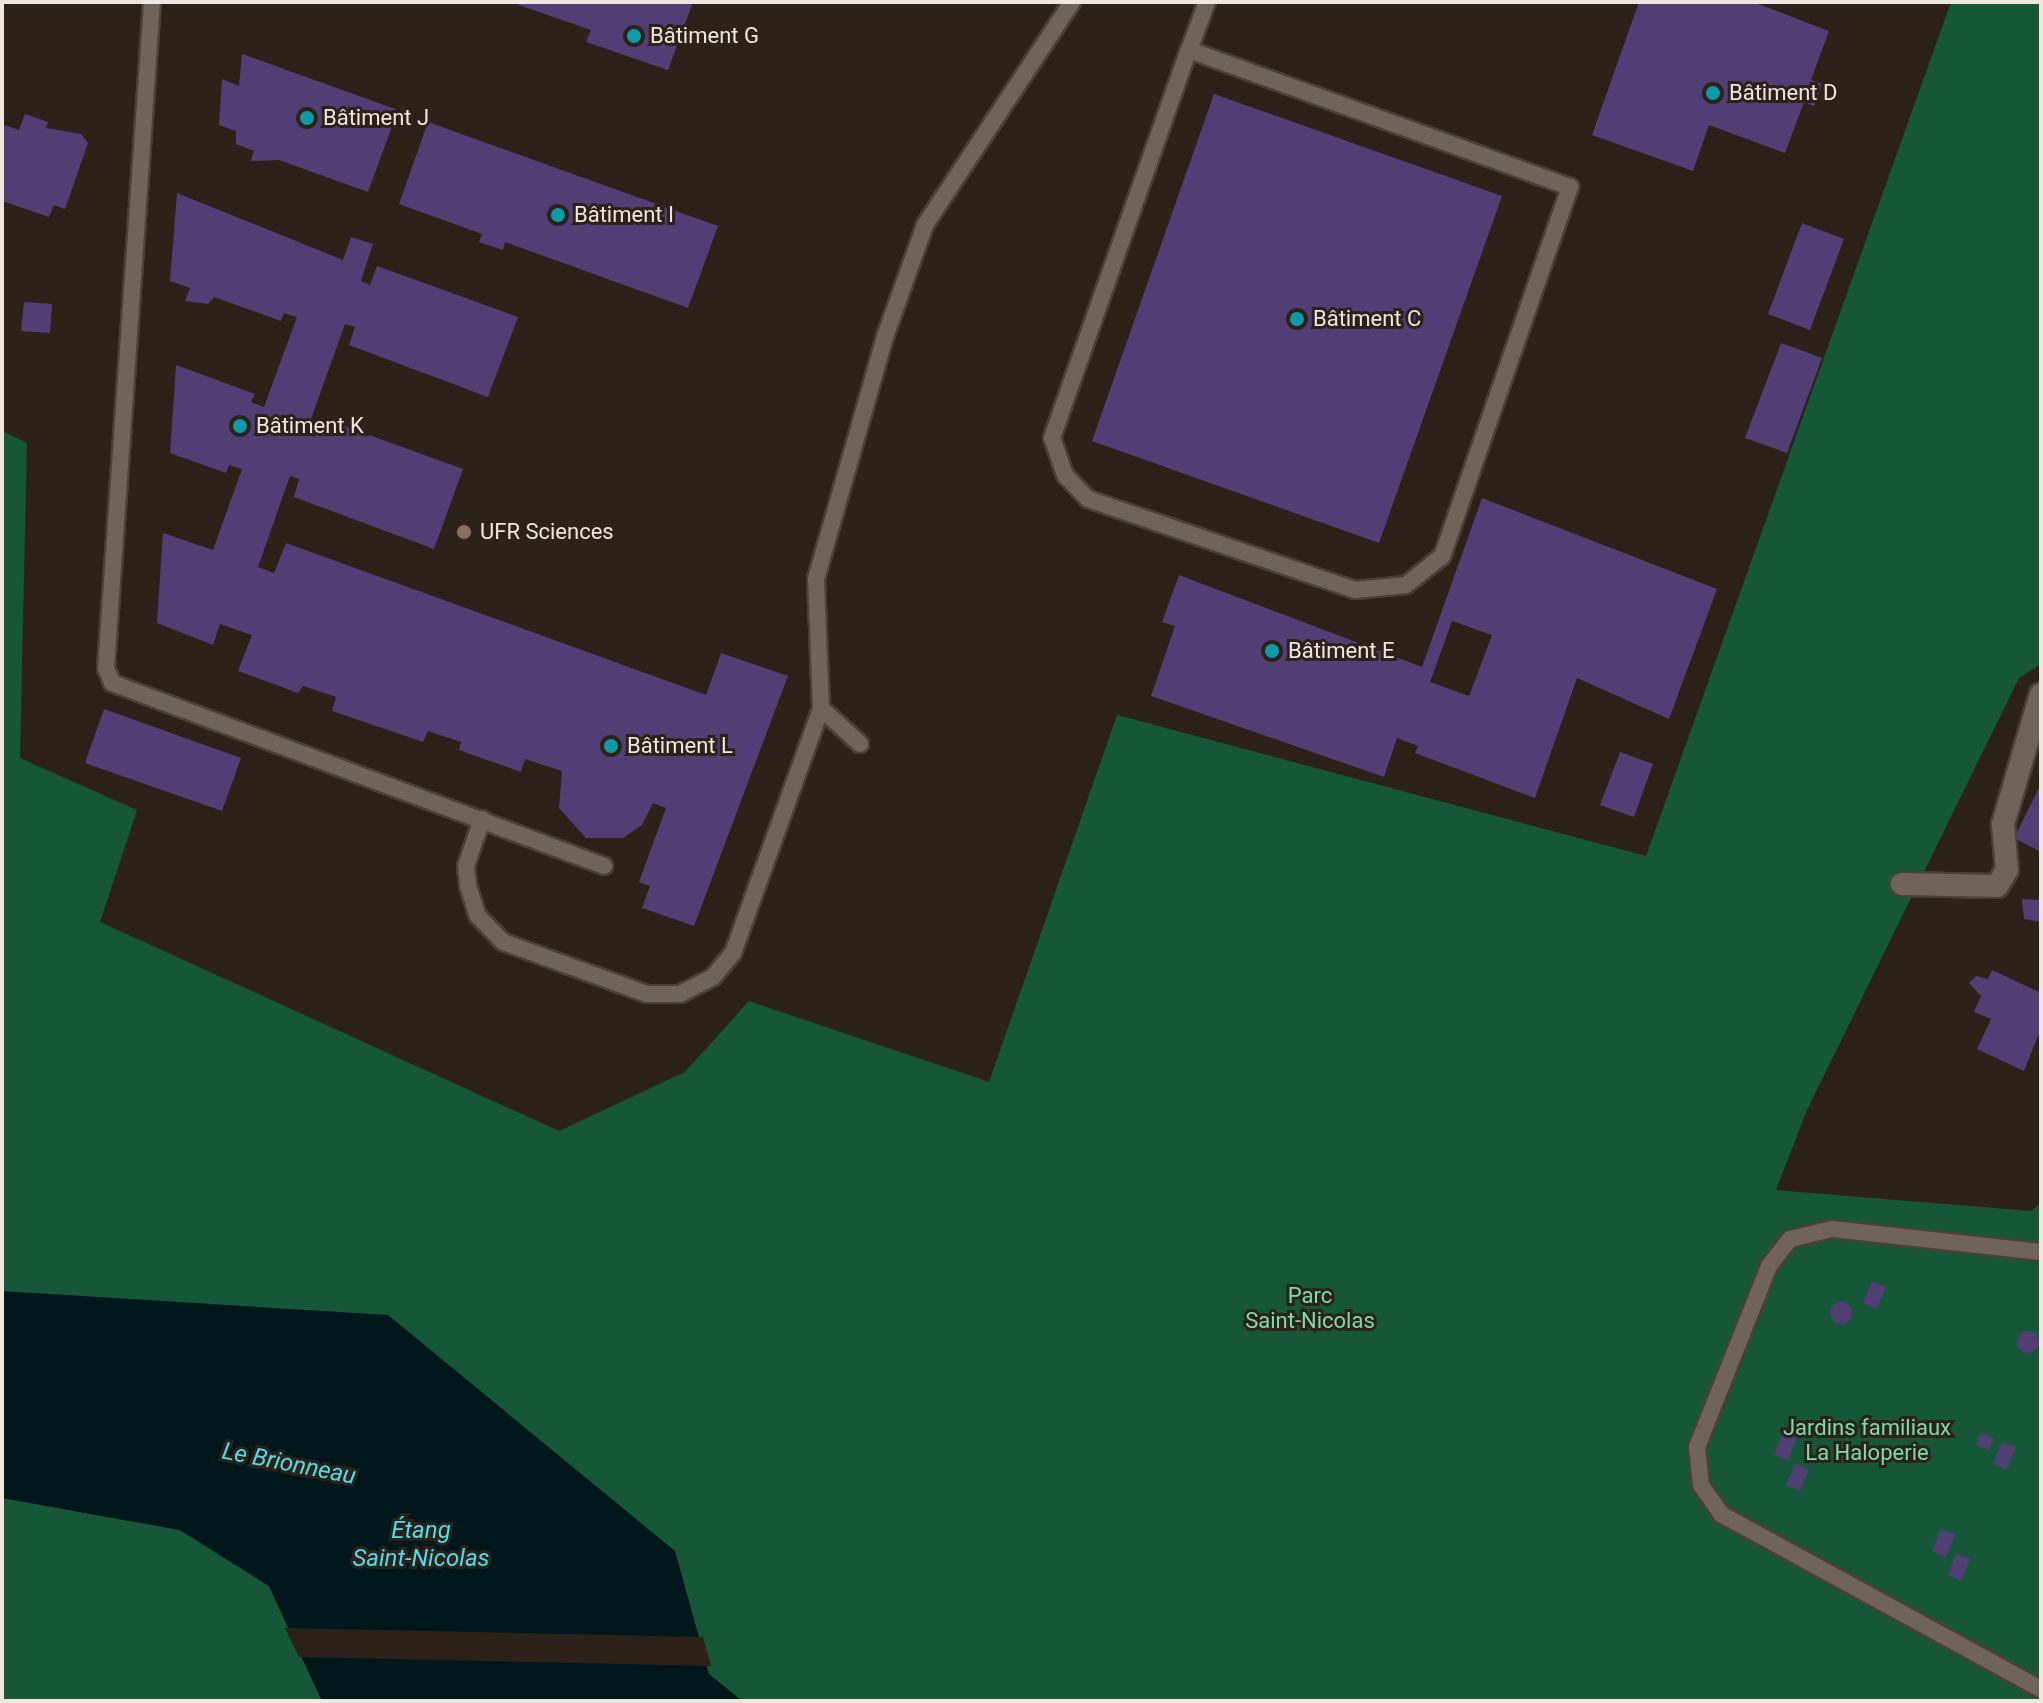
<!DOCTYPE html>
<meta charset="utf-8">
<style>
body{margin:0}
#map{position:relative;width:2043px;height:1703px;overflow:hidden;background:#2d221a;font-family:Roboto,sans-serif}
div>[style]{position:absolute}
.green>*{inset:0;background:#16573a}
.water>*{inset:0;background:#00181b}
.pier>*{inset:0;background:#2d221a}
.building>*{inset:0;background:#513e74}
.round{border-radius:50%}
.roads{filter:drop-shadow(2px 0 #49403a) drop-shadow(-2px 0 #49403a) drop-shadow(0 2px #49403a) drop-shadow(0 -2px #49403a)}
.service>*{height:16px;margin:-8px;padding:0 8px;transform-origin:8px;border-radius:8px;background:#706359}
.minor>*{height:22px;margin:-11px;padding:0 11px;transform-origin:11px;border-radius:11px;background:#706359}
.dots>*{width:22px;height:22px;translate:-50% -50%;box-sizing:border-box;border:4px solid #2d221a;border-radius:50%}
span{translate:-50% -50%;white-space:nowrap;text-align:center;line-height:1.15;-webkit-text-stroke:6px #2d221a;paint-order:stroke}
.poi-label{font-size:22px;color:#eee6e0}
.left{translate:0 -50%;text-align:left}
.park-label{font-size:22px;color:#7adda9}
.water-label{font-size:24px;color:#50ddea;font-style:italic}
.frame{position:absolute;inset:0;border:4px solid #eee6e0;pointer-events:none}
</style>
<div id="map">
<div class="green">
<i style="clip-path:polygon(1951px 2px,2041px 2px,2041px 664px,2019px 678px,1807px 1110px,1776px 1190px,2031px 1211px,2041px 1203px,2041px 1701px,742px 1701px,709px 1674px,675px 1551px,58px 1298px,2px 1291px,2px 431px,27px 443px,20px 758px,137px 810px,100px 922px,559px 1131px,685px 1072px,749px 1001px,989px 1082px,1117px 715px,1646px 856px)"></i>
<i style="clip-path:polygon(2px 1498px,180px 1530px,269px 1586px,322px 1701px,2px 1701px)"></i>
</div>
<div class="water">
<i style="clip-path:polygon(2px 1291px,388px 1315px,675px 1551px,709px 1674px,742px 1701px,322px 1701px,269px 1586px,180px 1530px,2px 1498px)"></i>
</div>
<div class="pier">
<i style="clip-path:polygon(285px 1628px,703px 1637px,711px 1666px,299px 1657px)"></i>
</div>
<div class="building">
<i style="clip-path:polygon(510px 2px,693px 2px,668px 70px,586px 42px,591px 30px)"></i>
<i style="clip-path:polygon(1639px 2px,1753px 2px,1829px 31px,1811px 80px,1822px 84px,1814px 106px,1804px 102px,1785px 153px,1709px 125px,1693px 171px,1592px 135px)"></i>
<i style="clip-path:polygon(242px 54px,398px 110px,368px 192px,279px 160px,251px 161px,254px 151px,236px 144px,236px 131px,219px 125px,222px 79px,239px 86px)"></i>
<i style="clip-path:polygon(1214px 94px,1502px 196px,1379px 543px,1092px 441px)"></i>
<i style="clip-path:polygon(25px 114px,48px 122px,46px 128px,81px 134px,88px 143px,65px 209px,54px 205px,49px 217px,2px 201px,2px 132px,4px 125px,19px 130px)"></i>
<i style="clip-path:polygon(428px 122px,718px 226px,688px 308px,505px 242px,503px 250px,479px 242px,482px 234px,399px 204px)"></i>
<i style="clip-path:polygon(177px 193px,343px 260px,351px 237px,373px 244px,361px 281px,370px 285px,377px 266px,518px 317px,488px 397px,349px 345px,355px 327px,345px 324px,306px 433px,315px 437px,322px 418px,463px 469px,434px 549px,294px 497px,299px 479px,290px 476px,258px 567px,274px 573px,286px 543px,706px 695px,721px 653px,788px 676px,694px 926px,642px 908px,650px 886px,639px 882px,666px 808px,653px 803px,642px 825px,623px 838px,586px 838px,559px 808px,562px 771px,525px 759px,521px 772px,459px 750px,461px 742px,428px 731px,423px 742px,332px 711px,336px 697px,303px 686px,298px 693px,238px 671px,252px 635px,220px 624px,213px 645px,157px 623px,163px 533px,213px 550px,242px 469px,229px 465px,226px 473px,170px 453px,176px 365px,255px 394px,251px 402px,264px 407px,297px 317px,284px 313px,281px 321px,214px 297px,208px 304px,185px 301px,190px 288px,170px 281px)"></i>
<i style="clip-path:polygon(1802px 223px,1844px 239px,1810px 330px,1768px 314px)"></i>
<i style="clip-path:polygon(24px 302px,52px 304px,50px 333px,21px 331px)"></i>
<i style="clip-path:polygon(1781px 343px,1822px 358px,1787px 453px,1745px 438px)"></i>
<i style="clip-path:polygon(evenodd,1482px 498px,1717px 589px,1669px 719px,1577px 678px,1535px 798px,1415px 753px,1418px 746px,1397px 738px,1384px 777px,1151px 696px,1175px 626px,1162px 622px,1179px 575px,1422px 667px,1482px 498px,1452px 621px,1492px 635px,1469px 696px,1430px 682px,1452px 621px)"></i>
<i style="clip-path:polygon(104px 709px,241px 758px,222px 811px,85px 763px)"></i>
<i style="clip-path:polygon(1620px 752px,1653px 764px,1634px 817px,1600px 805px)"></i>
<i style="clip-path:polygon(2041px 784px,2041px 852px,2014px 838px)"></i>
<i style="clip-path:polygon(2022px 899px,2041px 900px,2041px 922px,2024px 919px)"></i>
<i style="clip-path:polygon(1992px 970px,2041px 993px,2041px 1028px,2024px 1071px,1977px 1049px,1991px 1019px,1974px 1012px,1981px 996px,1969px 983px,1976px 976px,1988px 979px)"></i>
<i style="clip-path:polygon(1872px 1281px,1886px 1287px,1876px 1309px,1863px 1303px)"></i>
<i class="round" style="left:1830px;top:1302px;width:22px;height:22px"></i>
<i class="round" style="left:2017px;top:1331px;width:22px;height:22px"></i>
<i style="clip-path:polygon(1783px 1433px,1797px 1438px,1788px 1460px,1774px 1455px)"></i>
<i style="clip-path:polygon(1981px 1433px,1994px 1439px,1989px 1450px,1976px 1445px)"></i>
<i style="clip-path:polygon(2002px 1442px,2016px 1447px,2007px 1470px,1993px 1464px)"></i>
<i style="clip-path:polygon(1795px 1464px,1809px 1469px,1800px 1491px,1786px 1486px)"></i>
<i style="clip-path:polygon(1941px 1529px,1955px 1534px,1946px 1557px,1932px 1551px)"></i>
<i style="clip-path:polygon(1956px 1554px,1970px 1559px,1961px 1581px,1948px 1575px)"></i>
</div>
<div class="roads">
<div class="service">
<i style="left:152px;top:2px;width:668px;rotate:93.95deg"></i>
<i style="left:106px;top:668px;width:16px;rotate:68deg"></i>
<i style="left:112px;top:683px;width:525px;rotate:20.4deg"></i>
<i style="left:1189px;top:50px;width:405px;rotate:19.8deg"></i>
<i style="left:1570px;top:187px;width:391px;rotate:109.1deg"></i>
<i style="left:1442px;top:556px;width:46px;rotate:141.1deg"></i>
<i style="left:1406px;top:585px;width:51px;rotate:174.4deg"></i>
<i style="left:1355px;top:590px;width:282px;rotate:-161.2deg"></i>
<i style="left:1088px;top:499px;width:33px;rotate:-134deg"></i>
<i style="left:1065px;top:475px;width:39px;rotate:-109deg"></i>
<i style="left:1052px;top:438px;width:411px;rotate:-70.6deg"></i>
<i style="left:1189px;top:50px;width:51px;rotate:-69.4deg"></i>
<i style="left:860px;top:744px;width:53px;rotate:-137.3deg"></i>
<i style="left:821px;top:708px;width:129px;rotate:-92.2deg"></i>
<i style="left:816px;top:579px;width:255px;rotate:-74.1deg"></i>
<i style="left:886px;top:334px;width:116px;rotate:-70.3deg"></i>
<i style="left:925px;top:225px;width:267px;rotate:-56.6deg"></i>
<i style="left:482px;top:819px;width:50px;rotate:108.8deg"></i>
<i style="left:466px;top:866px;width:20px;rotate:84deg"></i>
<i style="left:468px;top:886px;width:32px;rotate:72deg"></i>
<i style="left:478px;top:916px;width:36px;rotate:46deg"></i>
<i style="left:503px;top:942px;width:153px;rotate:19.9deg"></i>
<i style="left:647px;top:994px;width:33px"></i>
<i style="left:680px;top:994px;width:37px;rotate:-27deg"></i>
<i style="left:713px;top:977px;width:31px;rotate:-50deg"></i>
<i style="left:733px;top:953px;width:260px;rotate:-70.2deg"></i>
<i style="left:2041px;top:1252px;width:210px;rotate:-173.7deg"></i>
<i style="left:1832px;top:1229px;width:43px;rotate:166.6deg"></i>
<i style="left:1790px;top:1239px;width:34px;rotate:128deg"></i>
<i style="left:1769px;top:1266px;width:195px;rotate:111.7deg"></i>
<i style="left:1697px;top:1447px;width:38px;rotate:84deg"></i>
<i style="left:1701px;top:1485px;width:35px;rotate:55deg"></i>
<i style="left:1721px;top:1514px;width:365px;rotate:28.7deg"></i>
</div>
<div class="minor">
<i style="left:1902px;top:884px;width:95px;rotate:1.2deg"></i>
<i style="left:1997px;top:886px;width:19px;rotate:-58deg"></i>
<i style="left:2007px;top:870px;width:46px;rotate:-95deg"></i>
<i style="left:2003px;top:824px;width:135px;rotate:-73.7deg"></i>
</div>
</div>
<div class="dots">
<i style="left:634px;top:36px;background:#0f9aa8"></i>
<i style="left:1713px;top:93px;background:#0f9aa8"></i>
<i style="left:307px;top:118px;background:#0f9aa8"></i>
<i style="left:558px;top:215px;background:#0f9aa8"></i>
<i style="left:1297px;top:319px;background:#0f9aa8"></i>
<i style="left:240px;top:426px;background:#0f9aa8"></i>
<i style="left:464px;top:532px;background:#8d6e63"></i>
<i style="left:1272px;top:651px;background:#0f9aa8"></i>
<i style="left:611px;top:746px;background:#0f9aa8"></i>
</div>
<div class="poi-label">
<span class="left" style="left:650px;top:36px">Bâtiment G</span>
<span class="left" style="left:1729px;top:93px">Bâtiment D</span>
<span class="left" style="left:323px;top:118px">Bâtiment J</span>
<span class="left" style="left:574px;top:215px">Bâtiment I</span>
<span class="left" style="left:1313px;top:319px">Bâtiment C</span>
<span class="left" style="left:256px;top:426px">Bâtiment K</span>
<span class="left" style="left:480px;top:532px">UFR Sciences</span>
<span class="left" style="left:1288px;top:651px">Bâtiment E</span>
<span class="left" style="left:627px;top:746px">Bâtiment L</span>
</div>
<div class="park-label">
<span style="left:1310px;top:1308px">Parc<br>Saint-Nicolas</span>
<span style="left:1867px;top:1440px">Jardins familiaux<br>La Haloperie</span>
</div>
<div class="water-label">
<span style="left:289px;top:1464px;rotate:11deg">Le Brionneau</span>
<span style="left:421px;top:1545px">Étang<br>Saint-Nicolas</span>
</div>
<div class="frame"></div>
</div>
